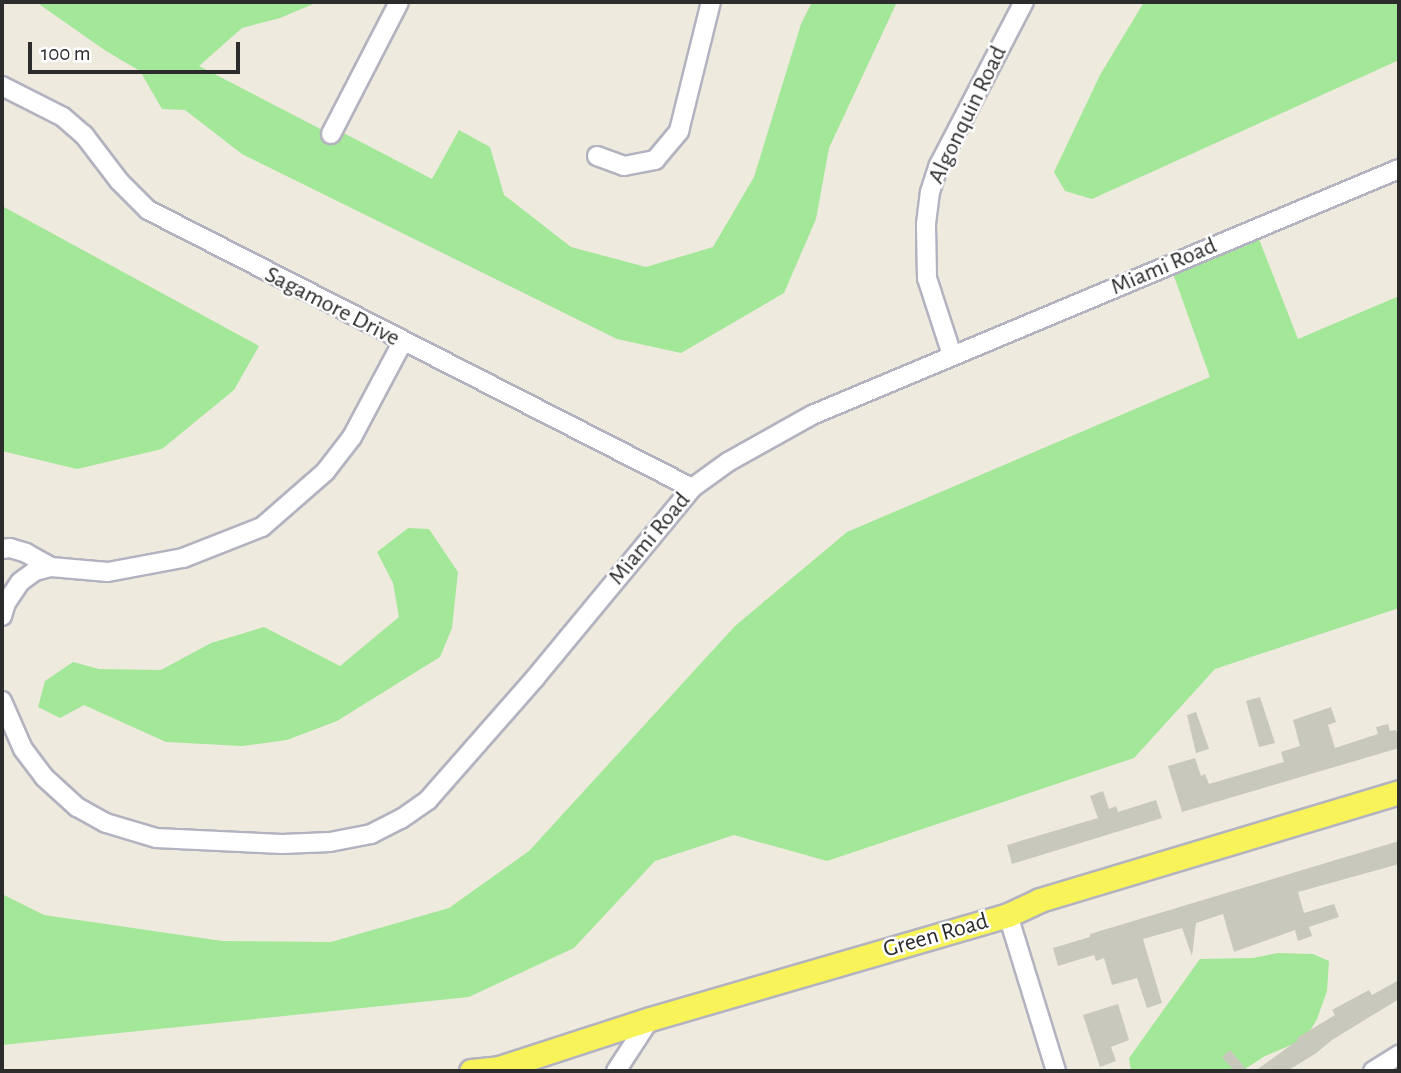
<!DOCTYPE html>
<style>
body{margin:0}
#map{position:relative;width:1401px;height:1073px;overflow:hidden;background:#eeeade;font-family:"Alegreya Sans",sans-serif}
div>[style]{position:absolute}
.green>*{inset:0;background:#a3e798}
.building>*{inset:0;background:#c9c8bc}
.roads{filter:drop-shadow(2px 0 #b2b2c0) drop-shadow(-2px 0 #b2b2c0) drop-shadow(0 2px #b2b2c0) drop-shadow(0 -2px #b2b2c0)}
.minor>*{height:18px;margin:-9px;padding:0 9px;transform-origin:9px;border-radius:9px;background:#fff}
.major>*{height:23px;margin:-11.5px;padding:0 11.5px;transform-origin:11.5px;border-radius:11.5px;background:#f8f359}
span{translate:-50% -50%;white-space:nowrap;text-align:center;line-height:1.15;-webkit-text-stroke:5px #fff;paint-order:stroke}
.street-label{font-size:24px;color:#2c2c2c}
.frame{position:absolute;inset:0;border:4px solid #2c2c2c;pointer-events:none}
.scale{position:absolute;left:28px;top:42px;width:212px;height:32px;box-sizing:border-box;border:4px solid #2c2c2c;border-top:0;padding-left:9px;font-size:21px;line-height:24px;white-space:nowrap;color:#2c2c2c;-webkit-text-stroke:5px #fff;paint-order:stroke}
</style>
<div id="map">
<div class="green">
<i style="clip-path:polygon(36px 2px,318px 2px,280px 18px,242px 28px,199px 66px,330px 134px,334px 128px,432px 179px,459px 130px,490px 147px,504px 195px,571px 247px,646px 267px,713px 247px,754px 177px,801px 24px,812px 2px,897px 2px,829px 148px,816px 219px,784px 293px,681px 353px,617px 339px,242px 154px,185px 110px,162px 109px,140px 71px,106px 51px)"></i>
<i style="clip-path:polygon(1144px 2px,1399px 2px,1399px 60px,1092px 199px,1065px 191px,1054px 172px,1100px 75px)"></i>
<i style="clip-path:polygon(2px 206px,259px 346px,234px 390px,162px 449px,77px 469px,2px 451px)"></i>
<i style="clip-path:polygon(1255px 229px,1298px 339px,1399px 296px,1399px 608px,1215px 669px,1134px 758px,827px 861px,734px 835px,655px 861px,574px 948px,469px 997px,2px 1045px,2px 894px,44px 915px,222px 941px,331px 942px,449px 908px,529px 851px,735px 626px,847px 532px,1210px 377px,1170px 265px)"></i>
<i style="clip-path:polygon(408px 528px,429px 529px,458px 572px,452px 628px,440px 657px,337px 721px,287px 740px,242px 746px,166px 742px,84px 705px,60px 718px,38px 707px,45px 681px,73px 662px,99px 669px,161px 670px,211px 643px,264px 627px,340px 666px,399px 617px,393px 583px,377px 552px)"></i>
<i style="clip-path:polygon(1278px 953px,1313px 954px,1329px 961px,1327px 991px,1317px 1019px,1305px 1039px,1265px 1056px,1242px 1071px,1131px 1071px,1129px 1058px,1200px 959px,1253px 958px)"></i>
</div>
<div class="building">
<i style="clip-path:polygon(1260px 697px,1275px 743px,1259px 747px,1246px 701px)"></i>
<i style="clip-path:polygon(1331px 707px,1336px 722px,1328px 725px,1335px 748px,1378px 734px,1376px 727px,1388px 724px,1390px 731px,1395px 730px,1399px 734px,1399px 748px,1182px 812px,1168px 766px,1195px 758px,1201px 776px,1205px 774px,1209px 784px,1284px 762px,1281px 752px,1300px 746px,1293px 720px)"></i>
<i style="clip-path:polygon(1196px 712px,1209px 749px,1196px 753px,1187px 715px)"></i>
<i style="clip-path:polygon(1103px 791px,1109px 809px,1116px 806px,1118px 812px,1156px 800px,1162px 818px,1012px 864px,1007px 845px,1098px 818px,1090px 796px)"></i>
<i style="clip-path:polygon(1399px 841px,1399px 864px,1298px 892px,1304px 913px,1334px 904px,1339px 917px,1309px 927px,1312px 936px,1298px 941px,1295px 930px,1234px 952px,1223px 914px,1196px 923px,1192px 956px,1182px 928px,1143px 939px,1162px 1003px,1147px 1008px,1137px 978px,1112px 985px,1104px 958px,1096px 961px,1094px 955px,1058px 966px,1053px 948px,1090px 937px,1090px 934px)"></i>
<i style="clip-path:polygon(1399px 980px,1399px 999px,1332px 1040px,1315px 1054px,1287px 1071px,1255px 1071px,1298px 1040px,1297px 1038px,1335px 1015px,1332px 1010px,1369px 990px,1372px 995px)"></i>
<i style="clip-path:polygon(1118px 1004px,1129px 1040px,1111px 1047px,1116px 1061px,1100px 1067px,1083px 1015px)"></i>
<i style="clip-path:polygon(1230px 1050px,1248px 1071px,1234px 1071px,1222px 1057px)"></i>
</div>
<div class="roads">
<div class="minor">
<i style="left:2px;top:86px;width:68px;rotate:26.9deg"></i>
<i style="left:63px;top:117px;width:28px;rotate:41deg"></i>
<i style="left:84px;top:135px;width:58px;rotate:52.7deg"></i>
<i style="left:119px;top:181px;width:41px;rotate:45deg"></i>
<i style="left:148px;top:210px;width:611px;rotate:27.07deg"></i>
<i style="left:331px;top:134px;width:148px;rotate:-62.7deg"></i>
<i style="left:597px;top:156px;width:29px;rotate:20deg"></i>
<i style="left:624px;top:166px;width:32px;rotate:-11deg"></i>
<i style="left:655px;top:160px;width:38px;rotate:-50deg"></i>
<i style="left:679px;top:131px;width:133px;rotate:-76.1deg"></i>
<i style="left:952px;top:355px;width:81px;rotate:-108deg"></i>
<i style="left:927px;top:278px;width:54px;rotate:-91.1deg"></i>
<i style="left:926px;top:224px;width:32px;rotate:-83deg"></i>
<i style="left:930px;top:192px;width:28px;rotate:-72deg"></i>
<i style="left:939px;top:165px;width:184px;rotate:-62.5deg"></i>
<i style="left:2px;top:549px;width:8px;rotate:-7deg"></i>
<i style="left:10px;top:548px;width:17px;rotate:17deg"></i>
<i style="left:26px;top:553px;width:29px;rotate:29deg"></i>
<i style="left:2px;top:616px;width:14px;rotate:-73deg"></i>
<i style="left:6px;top:603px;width:25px;rotate:-56deg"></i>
<i style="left:20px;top:582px;width:19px;rotate:-36deg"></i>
<i style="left:35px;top:571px;width:16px;rotate:-14deg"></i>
<i style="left:51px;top:567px;width:57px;rotate:5deg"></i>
<i style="left:108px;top:572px;width:76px;rotate:-10.6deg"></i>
<i style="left:183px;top:558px;width:85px;rotate:-21.4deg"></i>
<i style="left:262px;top:527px;width:84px;rotate:-41.1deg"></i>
<i style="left:325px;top:472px;width:44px;rotate:-52.4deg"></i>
<i style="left:352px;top:437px;width:106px;rotate:-62deg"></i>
<i style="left:2px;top:701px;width:52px;rotate:66.4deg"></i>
<i style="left:23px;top:749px;width:35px;rotate:53deg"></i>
<i style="left:44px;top:777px;width:45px;rotate:42.3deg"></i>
<i style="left:77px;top:807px;width:33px;rotate:29deg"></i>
<i style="left:106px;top:823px;width:52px;rotate:16.7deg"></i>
<i style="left:156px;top:838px;width:126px;rotate:2.7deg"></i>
<i style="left:282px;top:844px;width:48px;rotate:-2.4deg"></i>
<i style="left:330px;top:842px;width:42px;rotate:-11deg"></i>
<i style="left:371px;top:834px;width:34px;rotate:-27deg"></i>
<i style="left:401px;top:819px;width:33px;rotate:-35deg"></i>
<i style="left:428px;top:800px;width:162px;rotate:-48.7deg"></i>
<i style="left:535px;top:678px;width:246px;rotate:-50.4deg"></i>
<i style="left:692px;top:488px;width:44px;rotate:-35.8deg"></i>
<i style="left:728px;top:462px;width:96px;rotate:-29.2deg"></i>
<i style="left:812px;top:415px;width:636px;rotate:-22.74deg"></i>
<i style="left:1008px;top:915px;width:163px;rotate:72.9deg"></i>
<i style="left:616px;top:1071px;width:62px;rotate:-56.8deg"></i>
<i style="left:1373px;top:1071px;width:31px;rotate:-32deg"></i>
</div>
<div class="major">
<i style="left:471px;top:1071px;width:28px;rotate:-6deg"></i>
<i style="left:499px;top:1068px;width:159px;rotate:-18deg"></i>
<i style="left:650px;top:1019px;width:373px;rotate:-16.2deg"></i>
<i style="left:1008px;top:915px;width:35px;rotate:-25deg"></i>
<i style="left:1040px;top:900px;width:375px;rotate:-16.7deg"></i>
</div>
</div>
<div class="street-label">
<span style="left:968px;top:115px;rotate:-64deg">Algonquin Road</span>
<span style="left:1164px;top:267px;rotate:-23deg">Miami Road</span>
<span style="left:332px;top:307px;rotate:27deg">Sagamore Drive</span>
<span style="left:650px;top:539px;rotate:-50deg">Miami Road</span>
<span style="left:936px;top:936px;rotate:-16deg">Green Road</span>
</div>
<div class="frame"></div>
<div class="scale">100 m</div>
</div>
